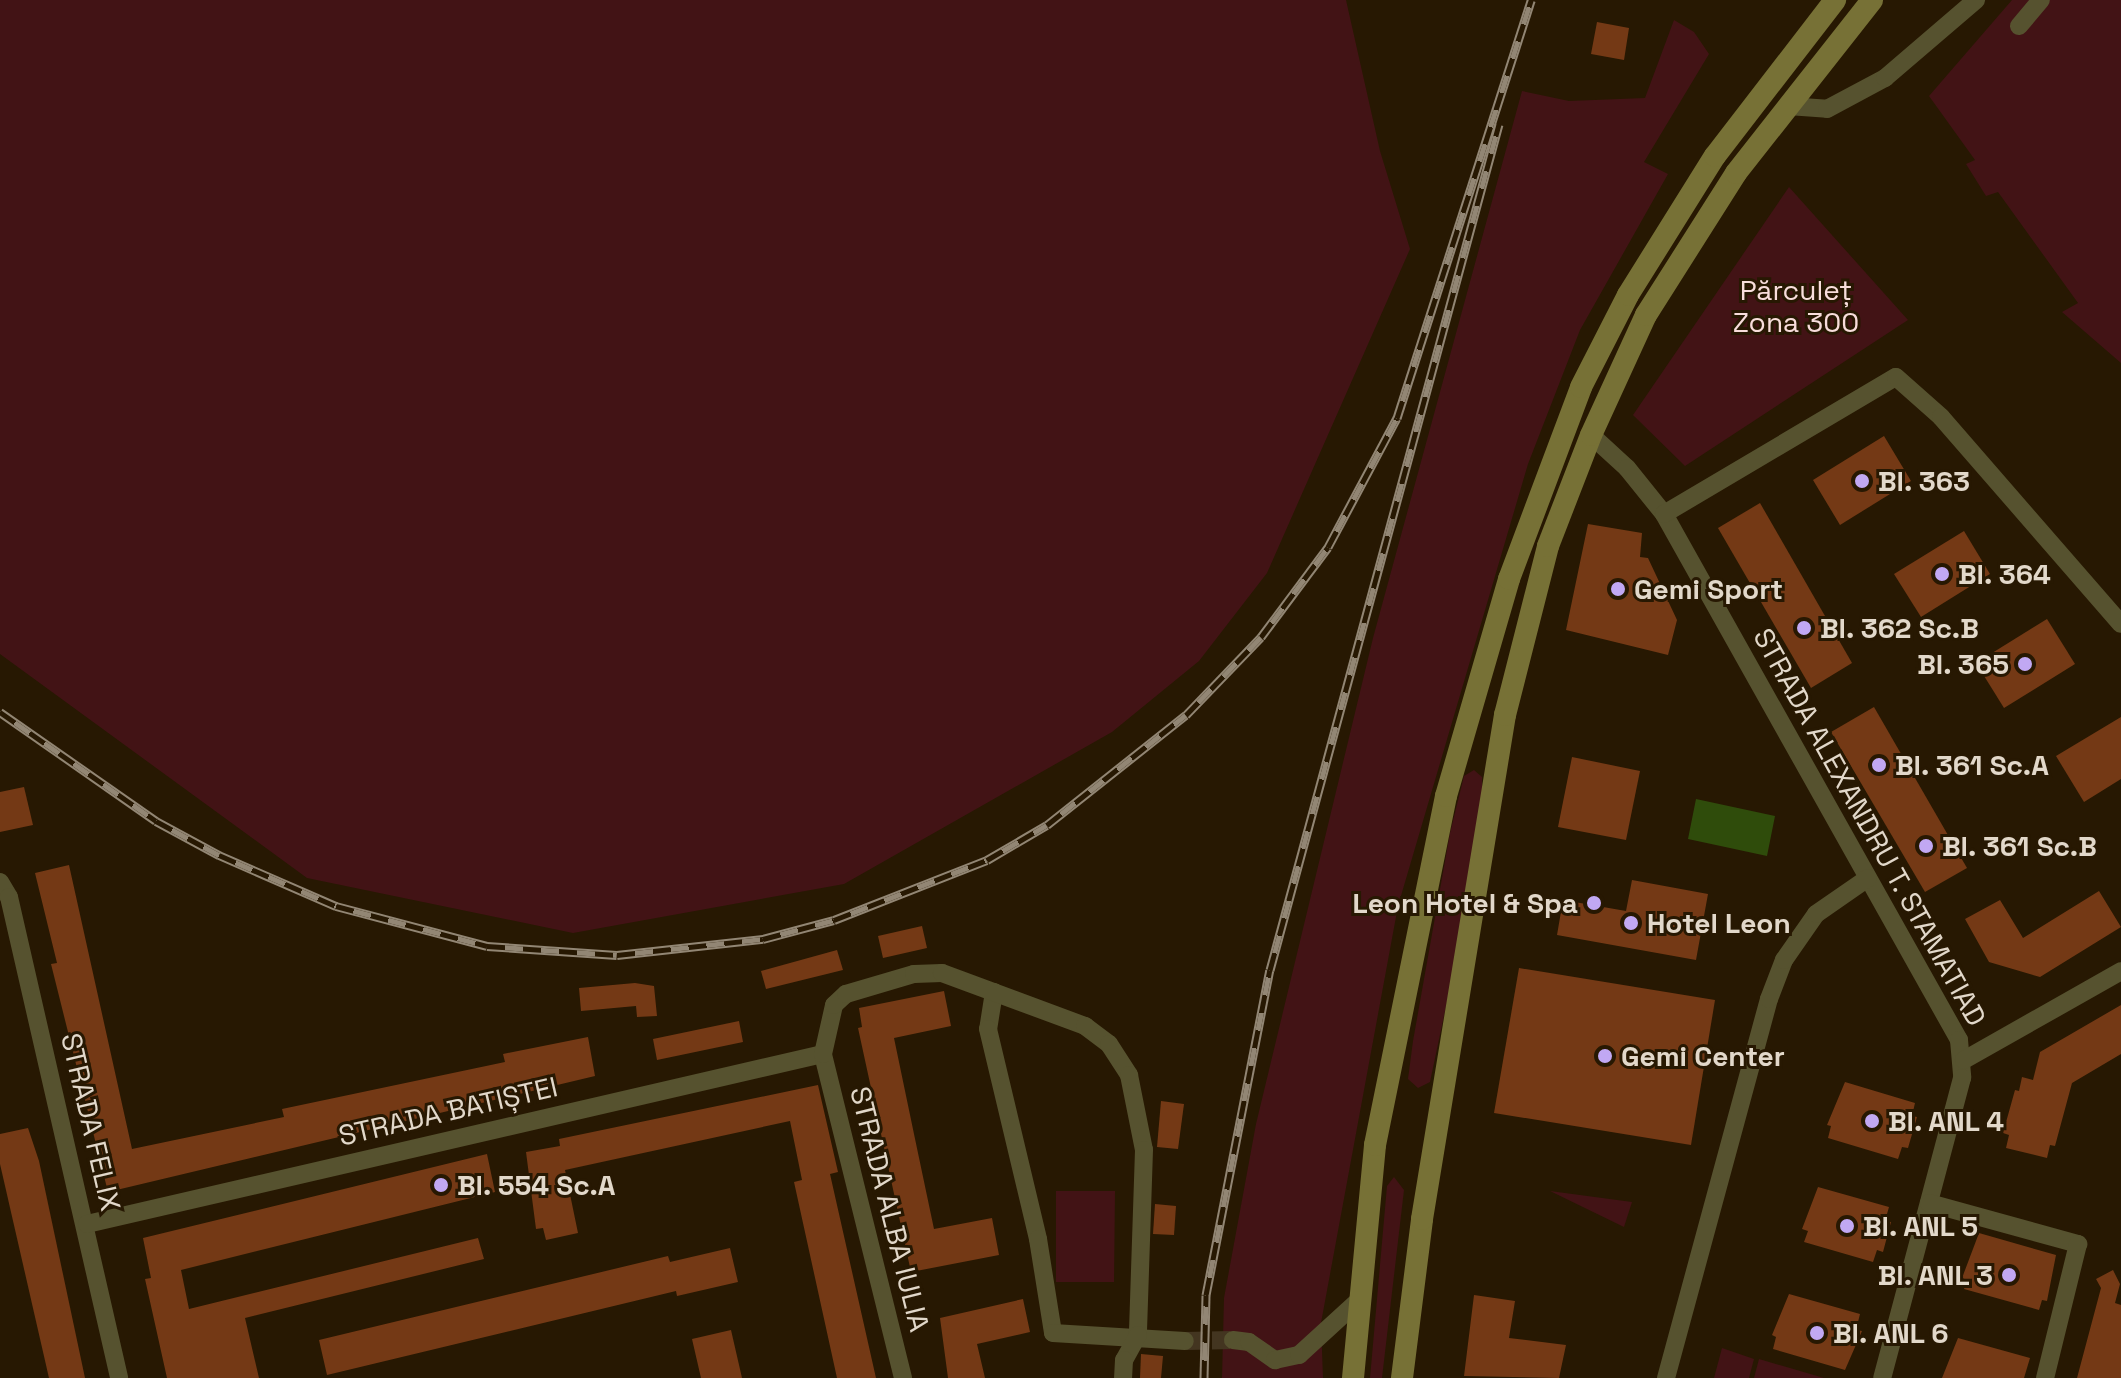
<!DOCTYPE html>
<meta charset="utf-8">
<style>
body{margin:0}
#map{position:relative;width:2121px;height:1378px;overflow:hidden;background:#271802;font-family:"Space Grotesk",sans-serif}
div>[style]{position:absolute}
.green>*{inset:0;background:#421315}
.water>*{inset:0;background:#2f4c0b}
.building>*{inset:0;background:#743915}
.minor-tunnel>*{height:18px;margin-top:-9px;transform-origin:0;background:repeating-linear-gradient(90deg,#433520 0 18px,transparent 0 27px)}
.minor>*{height:18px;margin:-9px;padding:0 9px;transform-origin:9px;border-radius:9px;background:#56522f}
.secondary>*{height:22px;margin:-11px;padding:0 11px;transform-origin:11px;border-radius:11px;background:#777136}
.rail>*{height:9px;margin-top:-4.5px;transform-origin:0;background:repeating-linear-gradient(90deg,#271802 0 18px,#928674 0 36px);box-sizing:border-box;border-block:2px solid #928674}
.dots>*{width:22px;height:22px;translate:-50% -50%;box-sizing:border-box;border:4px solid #271802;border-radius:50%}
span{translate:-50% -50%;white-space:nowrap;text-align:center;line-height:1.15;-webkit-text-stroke:6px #271802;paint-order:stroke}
.park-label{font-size:28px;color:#f8dddb}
.poi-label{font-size:28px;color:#e2d8ca;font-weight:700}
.left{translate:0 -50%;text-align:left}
.right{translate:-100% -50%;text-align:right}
.street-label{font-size:28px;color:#e2d8ca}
</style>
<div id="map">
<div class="green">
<i style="clip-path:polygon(0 0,1346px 0,1380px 151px,1410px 249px,1267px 573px,1199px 661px,1112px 732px,844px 884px,573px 933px,307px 878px,0 654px)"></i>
<i style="clip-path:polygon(2012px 0,2121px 0,2121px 363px,2062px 312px,2078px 303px,1998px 192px,1986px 196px,1966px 164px,1975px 160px,1929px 96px)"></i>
<i style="clip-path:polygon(1674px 20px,1694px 32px,1709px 54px,1644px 162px,1668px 174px,1580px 330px,1528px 464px,1398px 906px,1321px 1323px,1323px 1378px,1222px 1378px,1224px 1298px,1256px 1124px,1373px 638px,1522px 91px,1569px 101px,1645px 98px)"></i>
<i style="clip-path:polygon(1789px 187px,1908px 320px,1685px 466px,1633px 415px)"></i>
<i style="clip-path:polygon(1474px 770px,1482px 777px,1482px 798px,1460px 940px,1430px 1082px,1418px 1088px,1408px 1079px,1413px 1041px,1450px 833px,1464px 776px)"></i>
<i style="clip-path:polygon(1394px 1177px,1404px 1190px,1382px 1378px,1370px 1378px,1387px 1186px)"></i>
<i style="clip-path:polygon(1056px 1191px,1115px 1191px,1114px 1282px,1056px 1282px)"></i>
<i style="clip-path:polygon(1550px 1191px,1632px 1202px,1624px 1227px)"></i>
<i style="clip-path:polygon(1722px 1348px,1754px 1359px,1749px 1378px,1714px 1378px)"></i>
<i style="clip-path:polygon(1759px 1359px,1824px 1378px,1754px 1378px)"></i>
</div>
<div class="water">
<i style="clip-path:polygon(1696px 799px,1775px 816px,1767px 856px,1688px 839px)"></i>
</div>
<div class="building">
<i style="clip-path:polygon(1597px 22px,1629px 28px,1624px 60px,1591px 54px)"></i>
<i style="clip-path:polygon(1884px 436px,1911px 481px,1840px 525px,1813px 480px)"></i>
<i style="clip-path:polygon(1760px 503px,1852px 663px,1811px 688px,1718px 528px)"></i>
<i style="clip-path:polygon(1588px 524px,1642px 533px,1640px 557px,1648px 558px,1677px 620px,1668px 655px,1566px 630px)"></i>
<i style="clip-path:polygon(1964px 531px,1990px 574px,1921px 617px,1894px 574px)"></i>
<i style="clip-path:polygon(2047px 619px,2075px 664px,2004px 708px,1976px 663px)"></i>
<i style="clip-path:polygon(1874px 707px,1967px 868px,1925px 892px,1831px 732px)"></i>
<i style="clip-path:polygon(2121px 717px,2121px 779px,2084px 802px,2056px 756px)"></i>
<i style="clip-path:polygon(1572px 757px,1640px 771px,1626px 840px,1558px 827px)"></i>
<i style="clip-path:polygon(24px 787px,33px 825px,0 832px,0 792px)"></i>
<i style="clip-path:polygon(69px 865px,132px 1149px,284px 1117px,282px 1109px,505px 1062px,503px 1054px,588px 1037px,595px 1076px,108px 1192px,51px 964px,57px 963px,35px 873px)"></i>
<i style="clip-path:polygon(1632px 880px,1708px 894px,1696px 960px,1557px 935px,1563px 900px,1626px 911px)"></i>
<i style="clip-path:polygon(2099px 891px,2121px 927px,2040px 977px,1989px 962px,1965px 919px,2000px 900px,2023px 938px)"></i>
<i style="clip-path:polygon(922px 926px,927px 948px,883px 958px,878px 936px)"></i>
<i style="clip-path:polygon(837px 950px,843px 970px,766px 989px,761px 971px)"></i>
<i style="clip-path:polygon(1519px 968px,1715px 1000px,1691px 1145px,1494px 1113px)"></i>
<i style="clip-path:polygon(635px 983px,654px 986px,657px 1016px,637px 1017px,636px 1006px,581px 1011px,579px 988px)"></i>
<i style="clip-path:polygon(944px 991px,951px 1026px,894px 1038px,914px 1134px,934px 1229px,992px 1218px,999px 1255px,911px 1272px,858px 1028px,862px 1027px,859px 1008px)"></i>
<i style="clip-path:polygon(2121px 1005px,2121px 1054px,2072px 1083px,2055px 1146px,2050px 1145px,2047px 1158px,2006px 1148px,2009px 1135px,2003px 1133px,2015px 1090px,2019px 1091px,2022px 1077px,2033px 1080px,2040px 1052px)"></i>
<i style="clip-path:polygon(739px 1021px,743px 1042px,657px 1060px,653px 1039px)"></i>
<i style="clip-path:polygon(1845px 1082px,1915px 1103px,1912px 1116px,1917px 1117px,1908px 1148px,1902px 1147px,1898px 1159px,1828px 1138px,1831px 1126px,1827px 1125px)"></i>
<i style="clip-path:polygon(818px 1085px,838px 1172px,830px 1174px,876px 1378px,837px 1378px,794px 1182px,802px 1180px,790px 1121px,565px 1170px,578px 1233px,546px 1240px,543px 1228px,536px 1229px,526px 1152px,560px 1146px,559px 1139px)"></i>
<i style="clip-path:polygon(1161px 1101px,1184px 1104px,1178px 1149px,1157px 1147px)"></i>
<i style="clip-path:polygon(28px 1128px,39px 1161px,85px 1378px,49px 1378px,0 1164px,0 1134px)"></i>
<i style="clip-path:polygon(487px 1154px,495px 1192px,181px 1270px,189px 1309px,478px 1238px,484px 1259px,245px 1318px,259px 1378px,167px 1378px,145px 1279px,151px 1278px,143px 1238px)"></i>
<i style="clip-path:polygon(1818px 1187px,1889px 1207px,1885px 1221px,1891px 1222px,1883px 1252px,1877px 1250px,1873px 1262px,1804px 1242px,1808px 1231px,1802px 1229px)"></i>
<i style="clip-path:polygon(1155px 1204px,1176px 1206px,1174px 1235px,1153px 1234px)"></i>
<i style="clip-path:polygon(1979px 1233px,2056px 1255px,2047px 1301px,2042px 1300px,2039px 1310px,1964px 1289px,1967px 1280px,1962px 1278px)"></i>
<i style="clip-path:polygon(730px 1248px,738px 1282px,677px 1296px,676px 1291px,327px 1375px,319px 1340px,668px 1256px,670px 1262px)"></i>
<i style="clip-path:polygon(2113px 1270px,2120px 1284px,2115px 1303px,2121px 1305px,2121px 1378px,2077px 1378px,2101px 1288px,2096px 1279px)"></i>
<i style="clip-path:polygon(1789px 1294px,1860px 1314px,1856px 1330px,1862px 1331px,1845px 1370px,1773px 1349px,1776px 1337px,1772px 1335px)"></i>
<i style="clip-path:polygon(1474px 1295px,1515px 1301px,1509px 1338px,1566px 1345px,1559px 1378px,1464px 1376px)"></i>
<i style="clip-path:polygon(1023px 1299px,1030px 1332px,977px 1344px,985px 1378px,948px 1378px,940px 1318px)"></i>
<i style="clip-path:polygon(731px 1330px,742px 1378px,701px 1378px,692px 1339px)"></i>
<i style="clip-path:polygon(1958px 1338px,2030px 1358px,2024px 1378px,1942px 1378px)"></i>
<i style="clip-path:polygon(1141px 1354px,1163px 1356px,1161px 1378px,1140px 1378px)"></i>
</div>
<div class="minor-tunnel">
<i style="left:1185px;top:1341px;width:48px;rotate:-1.2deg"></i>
</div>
<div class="minor">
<i style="left:2019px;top:26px;width:34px;rotate:-50deg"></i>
<i style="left:1788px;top:106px;width:39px;rotate:4deg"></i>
<i style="left:1827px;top:109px;width:66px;rotate:-28.1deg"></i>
<i style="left:1885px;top:78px;width:120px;rotate:-40.6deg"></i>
<i style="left:1591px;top:435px;width:49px;rotate:42.5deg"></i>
<i style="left:1627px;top:468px;width:59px;rotate:51.2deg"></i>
<i style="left:1664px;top:514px;width:603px;rotate:60.71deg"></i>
<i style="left:1959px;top:1040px;width:38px;rotate:85deg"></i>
<i style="left:1962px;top:1078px;width:310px;rotate:104.9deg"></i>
<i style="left:1664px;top:514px;width:269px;rotate:-30.6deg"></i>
<i style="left:1896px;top:377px;width:60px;rotate:41.6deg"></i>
<i style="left:1941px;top:417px;width:274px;rotate:49deg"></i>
<i style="left:0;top:882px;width:17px;rotate:59deg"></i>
<i style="left:9px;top:897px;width:493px;rotate:77.1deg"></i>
<i style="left:994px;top:992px;width:37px;rotate:99deg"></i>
<i style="left:988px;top:1029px;width:216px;rotate:76.6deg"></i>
<i style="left:1038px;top:1239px;width:95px;rotate:80.9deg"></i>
<i style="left:1053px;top:1333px;width:132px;rotate:3.5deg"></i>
<i style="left:1964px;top:1060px;width:180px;rotate:-29.5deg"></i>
<i style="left:1929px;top:1203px;width:155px;rotate:15.4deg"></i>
<i style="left:2078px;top:1244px;width:138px;rotate:103.8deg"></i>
<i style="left:87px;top:1224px;width:755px;rotate:-13.01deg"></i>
<i style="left:1233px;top:1340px;width:16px;rotate:7deg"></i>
<i style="left:1249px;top:1342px;width:32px;rotate:35deg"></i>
<i style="left:1275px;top:1360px;width:25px;rotate:-12deg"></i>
<i style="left:1299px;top:1355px;width:81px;rotate:-42.5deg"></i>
<i style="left:903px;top:1378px;width:334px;rotate:-103.9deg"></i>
<i style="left:823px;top:1054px;width:50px;rotate:-77.3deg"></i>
<i style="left:834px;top:1005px;width:16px;rotate:-43deg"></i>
<i style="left:846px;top:994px;width:71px;rotate:-16.4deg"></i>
<i style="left:914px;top:974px;width:28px;rotate:-2deg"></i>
<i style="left:942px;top:973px;width:153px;rotate:20.3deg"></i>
<i style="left:1085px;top:1026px;width:30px;rotate:37deg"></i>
<i style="left:1109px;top:1044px;width:37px;rotate:57deg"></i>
<i style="left:1129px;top:1075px;width:76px;rotate:78.7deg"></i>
<i style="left:1144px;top:1150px;width:185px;rotate:91.9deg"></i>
<i style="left:1138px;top:1335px;width:29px;rotate:119deg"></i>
<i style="left:1124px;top:1360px;width:18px;rotate:93deg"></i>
<i style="left:1666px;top:1378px;width:393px;rotate:-74.8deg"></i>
<i style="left:1769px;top:999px;width:42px;rotate:-69deg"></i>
<i style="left:1784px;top:960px;width:56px;rotate:-55.2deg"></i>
<i style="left:1816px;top:914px;width:63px;rotate:-34.7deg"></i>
</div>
<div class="secondary">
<i style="left:1353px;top:1378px;width:234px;rotate:-84.6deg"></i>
<i style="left:1375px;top:1145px;width:356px;rotate:-78.5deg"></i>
<i style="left:1446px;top:796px;width:226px;rotate:-73.8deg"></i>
<i style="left:1509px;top:579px;width:205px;rotate:-69.4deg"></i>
<i style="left:1581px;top:387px;width:103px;rotate:-62.9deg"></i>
<i style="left:1628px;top:295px;width:164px;rotate:-58deg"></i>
<i style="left:1715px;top:156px;width:197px;rotate:-52.4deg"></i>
<i style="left:1402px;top:1378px;width:160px;rotate:-82.8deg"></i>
<i style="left:1422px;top:1219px;width:511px;rotate:-80.65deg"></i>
<i style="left:1505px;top:715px;width:174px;rotate:-75.7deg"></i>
<i style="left:1548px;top:546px;width:119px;rotate:-68.8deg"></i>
<i style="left:1591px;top:435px;width:132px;rotate:-65.4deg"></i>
<i style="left:1646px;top:315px;width:168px;rotate:-57.6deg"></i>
<i style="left:1736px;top:173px;width:220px;rotate:-51.8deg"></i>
</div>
<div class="rail">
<i style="left:0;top:712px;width:190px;rotate:34.9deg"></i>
<i style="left:156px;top:821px;width:72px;rotate:28.4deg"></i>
<i style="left:219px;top:855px;width:128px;rotate:23.6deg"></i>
<i style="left:336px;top:906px;width:156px;rotate:14.8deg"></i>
<i style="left:487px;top:946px;width:130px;rotate:4deg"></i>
<i style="left:617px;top:955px;width:147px;rotate:-6.3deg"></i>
<i style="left:763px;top:939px;width:73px;rotate:-15deg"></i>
<i style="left:834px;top:920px;width:164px;rotate:-21.4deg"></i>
<i style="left:987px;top:860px;width:69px;rotate:-30.3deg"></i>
<i style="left:1047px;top:825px;width:177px;rotate:-38.4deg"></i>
<i style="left:1186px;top:715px;width:108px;rotate:-46.1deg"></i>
<i style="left:1261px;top:637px;width:112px;rotate:-53.3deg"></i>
<i style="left:1328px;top:547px;width:146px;rotate:-61.9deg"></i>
<i style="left:1397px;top:418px;width:439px;rotate:-72.2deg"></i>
<i style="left:1204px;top:1378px;width:83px;rotate:-88.6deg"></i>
<i style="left:1206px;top:1295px;width:331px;rotate:-78.9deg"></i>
<i style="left:1270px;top:970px;width:876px;rotate:-74.85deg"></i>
</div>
<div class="dots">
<i style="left:1862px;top:481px;background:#c1a8f3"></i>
<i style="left:1942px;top:574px;background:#c1a8f3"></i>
<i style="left:1618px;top:589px;background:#c1a8f3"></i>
<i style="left:1804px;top:628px;background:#c1a8f3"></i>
<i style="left:2025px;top:664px;background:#c1a8f3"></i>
<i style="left:1879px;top:765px;background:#c1a8f3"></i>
<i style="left:1926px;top:846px;background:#c1a8f3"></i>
<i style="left:1594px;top:903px;background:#c1a8f3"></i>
<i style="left:1631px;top:923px;background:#c1a8f3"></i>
<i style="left:1605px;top:1056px;background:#c1a8f3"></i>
<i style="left:1872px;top:1121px;background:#c1a8f3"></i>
<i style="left:441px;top:1185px;background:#c1a8f3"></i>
<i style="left:1847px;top:1226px;background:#c1a8f3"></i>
<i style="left:2009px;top:1275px;background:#c1a8f3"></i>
<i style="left:1817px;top:1333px;background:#c1a8f3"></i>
</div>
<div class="park-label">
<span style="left:1796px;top:306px">Părculeț<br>Zona 300</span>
</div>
<div class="poi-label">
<span class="left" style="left:1878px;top:481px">Bl. 363</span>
<span class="left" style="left:1958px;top:574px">Bl. 364</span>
<span class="left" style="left:1634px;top:589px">Gemi Sport</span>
<span class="left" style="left:1820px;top:628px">Bl. 362 Sc.B</span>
<span class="right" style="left:2009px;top:664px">Bl. 365</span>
<span class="left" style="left:1895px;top:765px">Bl. 361 Sc.A</span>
<span class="left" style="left:1942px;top:846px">Bl. 361 Sc.B</span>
<span class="right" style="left:1578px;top:903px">Leon Hotel &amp; Spa</span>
<span class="left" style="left:1647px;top:923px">Hotel Leon</span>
<span class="left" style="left:1621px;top:1056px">Gemi Center</span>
<span class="left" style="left:1888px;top:1121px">Bl. ANL 4</span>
<span class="left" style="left:457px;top:1185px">Bl. 554 Sc.A</span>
<span class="left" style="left:1863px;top:1226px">Bl. ANL 5</span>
<span class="right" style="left:1993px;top:1275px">Bl. ANL 3</span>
<span class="left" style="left:1833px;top:1333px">Bl. ANL 6</span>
</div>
<div class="street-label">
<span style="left:1870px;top:827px;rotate:61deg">STRADA ALEXANDRU T. STAMATIAD</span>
<span style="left:448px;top:1111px;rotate:-13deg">STRADA BATIȘTEI</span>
<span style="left:91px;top:1122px;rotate:77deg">STRADA FELIX</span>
<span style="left:890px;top:1209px;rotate:76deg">STRADA ALBA IULIA</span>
</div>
</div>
